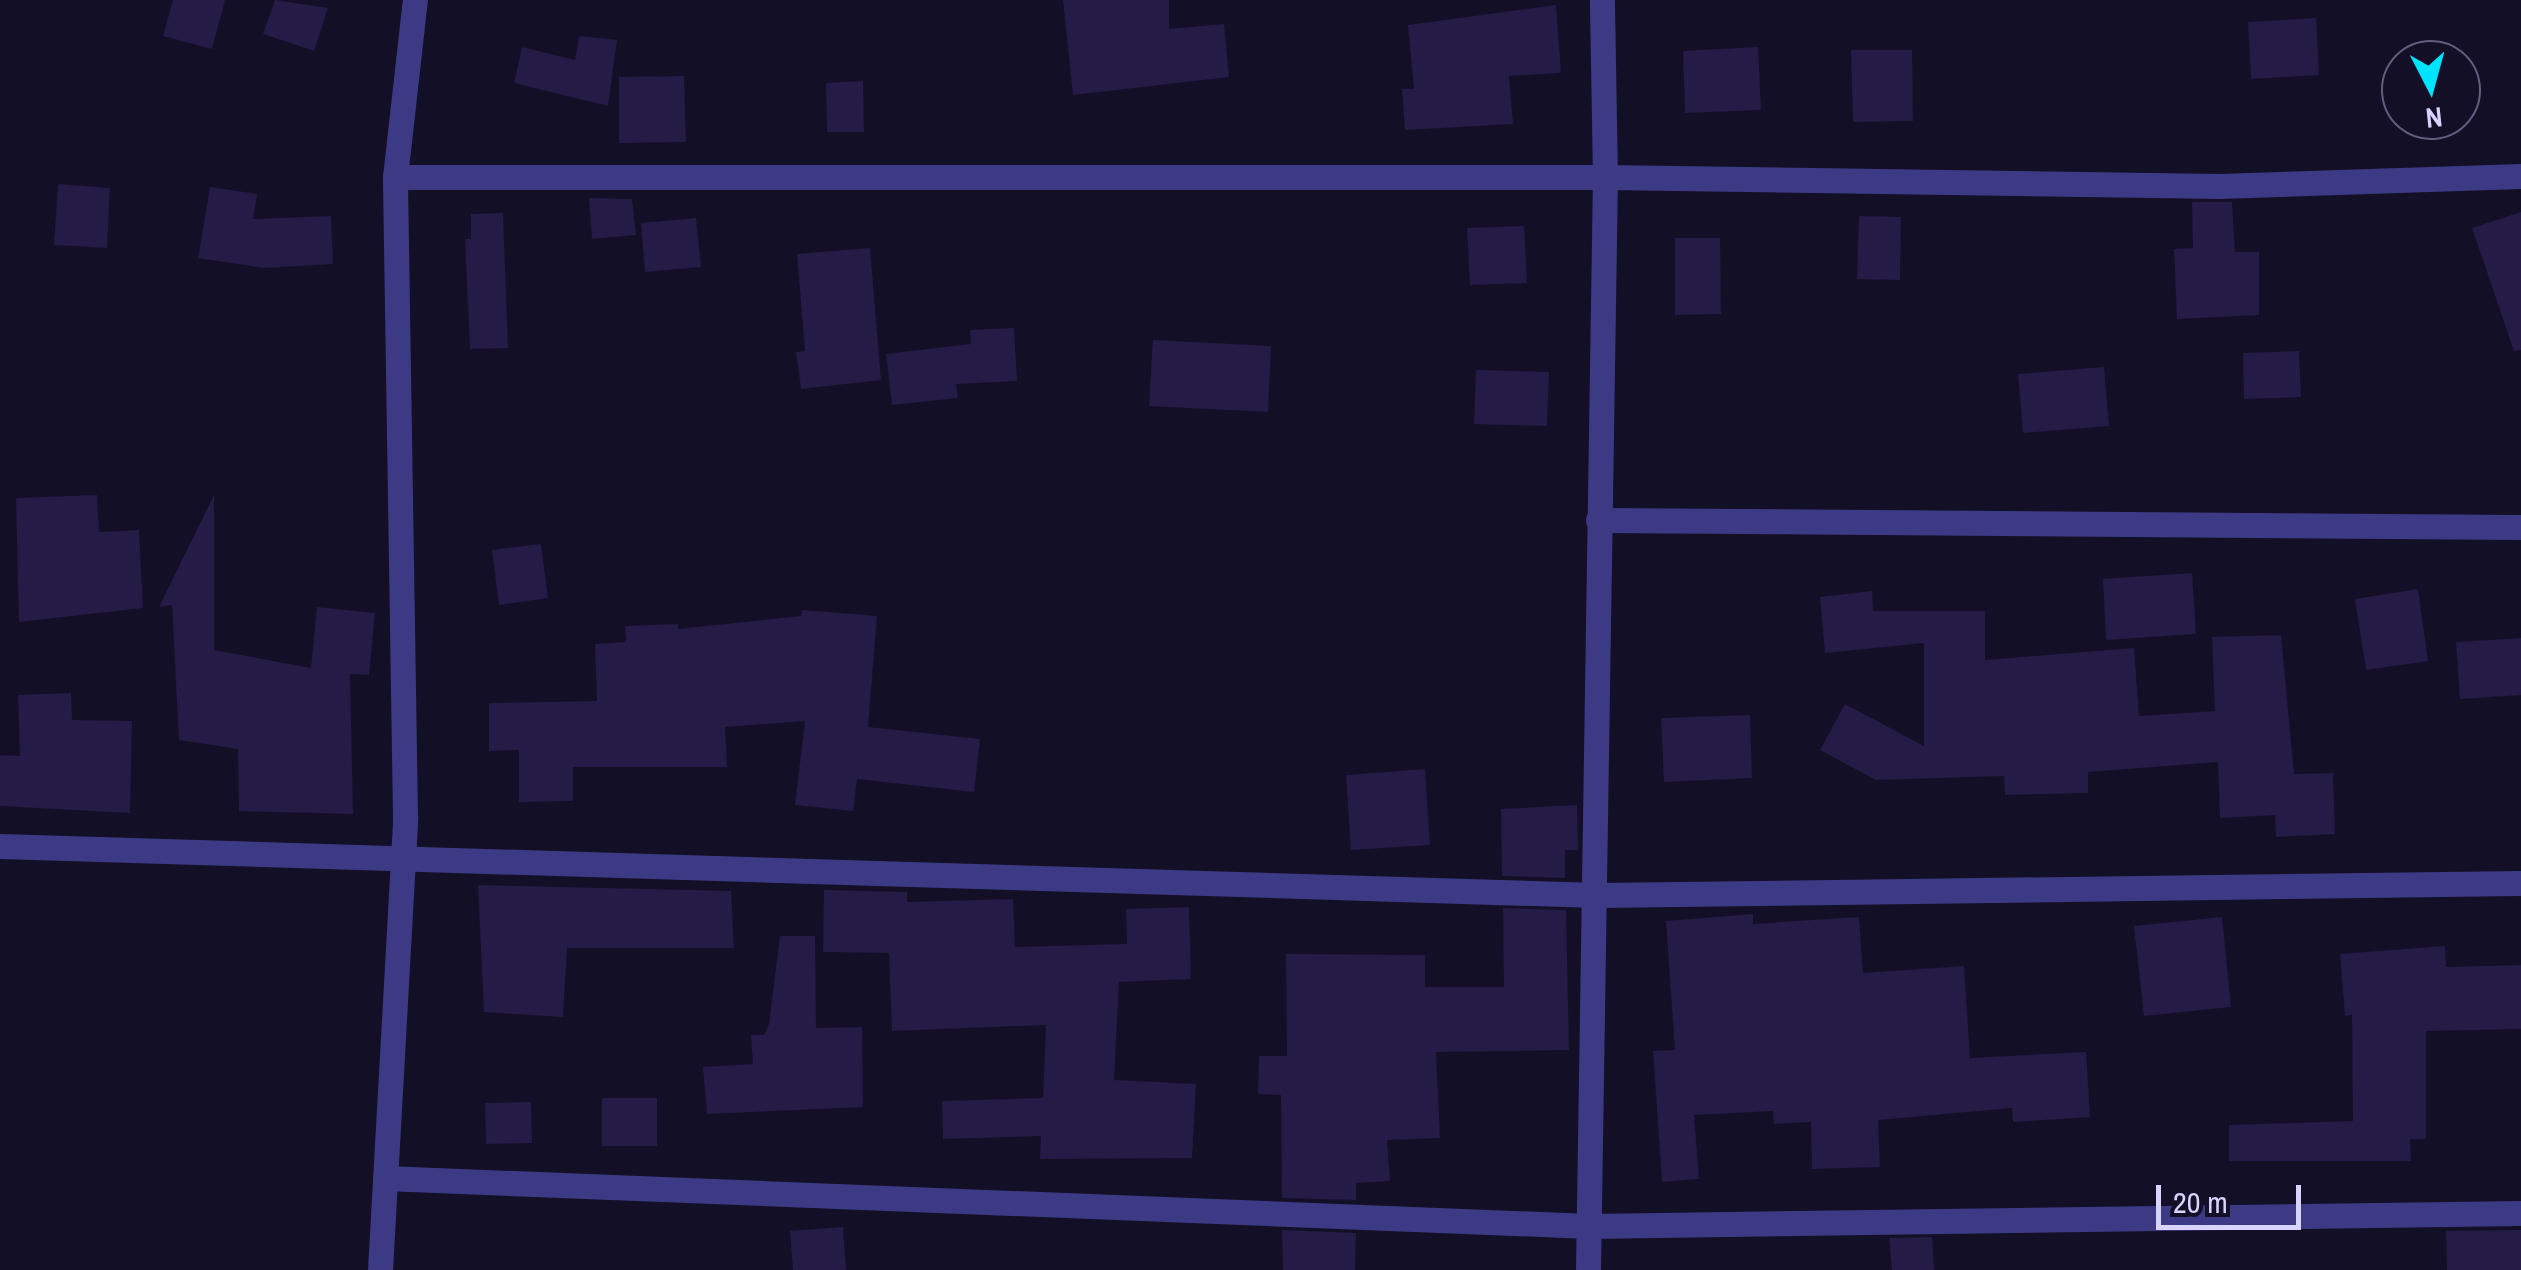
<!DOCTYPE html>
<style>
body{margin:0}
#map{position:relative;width:2521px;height:1270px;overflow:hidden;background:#130f26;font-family:"Archivo Narrow",sans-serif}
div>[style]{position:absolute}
.building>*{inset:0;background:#241b47}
.street>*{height:25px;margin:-12.5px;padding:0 12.5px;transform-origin:12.5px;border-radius:12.5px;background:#3d3a85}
span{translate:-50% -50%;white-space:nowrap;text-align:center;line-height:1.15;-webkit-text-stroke:10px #130f26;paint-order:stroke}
.north{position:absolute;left:2381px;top:40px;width:100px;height:100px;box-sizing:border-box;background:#130f26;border:2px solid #625e7d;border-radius:50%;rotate:174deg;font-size:28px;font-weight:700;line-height:40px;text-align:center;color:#d9d4ff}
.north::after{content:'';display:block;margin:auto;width:35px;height:45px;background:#00e5ff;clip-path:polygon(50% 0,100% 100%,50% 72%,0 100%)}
.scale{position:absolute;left:2156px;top:1185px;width:145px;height:45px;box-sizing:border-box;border:5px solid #d9d4ff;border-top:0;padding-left:12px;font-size:30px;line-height:35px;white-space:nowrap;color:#d9d4ff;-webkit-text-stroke:8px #130f26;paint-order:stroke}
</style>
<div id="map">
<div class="building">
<i style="clip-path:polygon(173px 0,225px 0,212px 49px,163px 36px)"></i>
<i style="clip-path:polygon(275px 0,328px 8px,314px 51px,263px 34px)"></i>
<i style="clip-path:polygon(1063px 0,1169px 0,1169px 29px,1224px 24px,1229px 77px,1073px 95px)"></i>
<i style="clip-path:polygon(1556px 5px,1561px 73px,1509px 76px,1513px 124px,1405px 130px,1402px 89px,1414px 89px,1408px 25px)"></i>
<i style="clip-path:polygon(2316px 18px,2319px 75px,2251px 79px,2248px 22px)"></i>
<i style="clip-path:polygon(579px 36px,617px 40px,608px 106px,514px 83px,522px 47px,575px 60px)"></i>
<i style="clip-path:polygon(1758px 47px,1761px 110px,1685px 113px,1683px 51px)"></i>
<i style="clip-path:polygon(1851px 50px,1912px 50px,1913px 121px,1853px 122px)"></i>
<i style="clip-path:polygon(684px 76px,686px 142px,619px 143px,619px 77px)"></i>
<i style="clip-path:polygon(863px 81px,864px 132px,827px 132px,826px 83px)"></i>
<i style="clip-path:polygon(58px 184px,110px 188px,107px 248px,54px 245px)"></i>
<i style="clip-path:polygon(210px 187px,257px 194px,253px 219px,331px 216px,333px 264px,264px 268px,198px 258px)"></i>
<i style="clip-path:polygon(589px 198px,632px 199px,636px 235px,592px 239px)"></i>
<i style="clip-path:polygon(2192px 202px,2232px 202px,2235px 252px,2259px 252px,2259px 315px,2177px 319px,2174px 249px,2193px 248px)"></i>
<i style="clip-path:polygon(2521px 212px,2521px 350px,2514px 351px,2472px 228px)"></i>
<i style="clip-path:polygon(503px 213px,508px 348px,470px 349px,465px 239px,471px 239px,471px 214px)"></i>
<i style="clip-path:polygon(1859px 216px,1901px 217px,1900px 280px,1857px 279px)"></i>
<i style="clip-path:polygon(696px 218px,701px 267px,645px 272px,641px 223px)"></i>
<i style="clip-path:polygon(1524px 226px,1527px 283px,1470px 285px,1467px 228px)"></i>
<i style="clip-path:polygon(1675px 238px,1720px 238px,1721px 314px,1675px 315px)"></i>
<i style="clip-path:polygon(870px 248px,881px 380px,801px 389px,796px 352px,805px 351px,797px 254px)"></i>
<i style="clip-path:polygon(1014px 328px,1017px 381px,956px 384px,958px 398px,892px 405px,886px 354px,971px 344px,970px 330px)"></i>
<i style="clip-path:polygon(1153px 340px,1271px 346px,1268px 412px,1149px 406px)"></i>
<i style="clip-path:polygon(2299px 351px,2301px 397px,2244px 399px,2243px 353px)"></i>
<i style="clip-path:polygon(2104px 367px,2109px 426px,2023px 433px,2018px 374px)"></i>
<i style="clip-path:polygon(1476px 370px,1549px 372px,1547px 426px,1474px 424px)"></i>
<i style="clip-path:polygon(97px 495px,99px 532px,139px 530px,143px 608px,19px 622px,16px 498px)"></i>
<i style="clip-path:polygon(214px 495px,214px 650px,311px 668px,317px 607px,375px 613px,369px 675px,350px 674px,353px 814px,239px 811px,238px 749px,179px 740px,172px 605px,159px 607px)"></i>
<i style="clip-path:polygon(541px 544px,548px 598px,499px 605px,492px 550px)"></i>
<i style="clip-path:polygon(2192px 573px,2196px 634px,2106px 640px,2103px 579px)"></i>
<i style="clip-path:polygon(2418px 589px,2428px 661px,2366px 670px,2355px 599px)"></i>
<i style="clip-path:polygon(1872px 591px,1873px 611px,1985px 611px,1985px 660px,2134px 648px,2139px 716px,2215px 711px,2212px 637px,2281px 635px,2294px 774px,2333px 773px,2335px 834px,2276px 837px,2275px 815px,2220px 818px,2218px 762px,2088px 772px,2088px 793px,2005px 795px,2004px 776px,1876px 780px,1820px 750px,1845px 704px,1924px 746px,1924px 643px,1825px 653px,1820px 597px)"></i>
<i style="clip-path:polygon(802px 610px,877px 616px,868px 727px,980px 739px,974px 792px,857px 779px,853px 811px,795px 805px,805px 721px,725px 727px,727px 767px,573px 767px,573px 801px,519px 802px,519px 750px,489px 751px,489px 703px,597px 701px,595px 644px,626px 642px,625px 626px,678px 624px,678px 629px,801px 616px)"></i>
<i style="clip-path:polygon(2521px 638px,2521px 695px,2460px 699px,2456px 642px)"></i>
<i style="clip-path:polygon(71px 693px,72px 720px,132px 721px,130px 813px,0 806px,0 755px,20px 756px,18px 695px)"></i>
<i style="clip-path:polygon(1750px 715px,1752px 778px,1664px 782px,1661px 718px)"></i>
<i style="clip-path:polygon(1425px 769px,1430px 845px,1351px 850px,1346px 775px)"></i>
<i style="clip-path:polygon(1577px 805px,1578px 850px,1565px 850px,1565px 878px,1502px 876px,1501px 809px)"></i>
<i style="clip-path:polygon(478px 885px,731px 891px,734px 948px,567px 948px,563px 1017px,484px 1012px)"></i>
<i style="clip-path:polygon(824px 890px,907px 892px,907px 902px,1013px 899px,1015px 947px,1127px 944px,1126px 909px,1189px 907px,1191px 979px,1119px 982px,1114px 1080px,1196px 1084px,1192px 1158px,1040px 1159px,1041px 1136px,943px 1139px,942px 1101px,1043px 1098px,1046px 1025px,892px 1031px,889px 953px,823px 952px)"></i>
<i style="clip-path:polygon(1503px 908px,1566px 910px,1569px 1050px,1436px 1052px,1440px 1138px,1387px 1140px,1390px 1181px,1356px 1183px,1356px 1200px,1282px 1198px,1281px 1095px,1258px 1094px,1259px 1056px,1287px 1056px,1286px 954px,1425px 955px,1425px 987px,1504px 987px)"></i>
<i style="clip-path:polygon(1753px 914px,1753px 924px,1859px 917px,1863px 973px,1964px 966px,1970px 1058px,2086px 1052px,2090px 1117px,2013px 1122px,2012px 1108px,1878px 1120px,1880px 1167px,1812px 1169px,1811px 1122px,1774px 1124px,1773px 1111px,1694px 1115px,1699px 1179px,1662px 1182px,1653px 1051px,1675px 1050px,1666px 921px)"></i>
<i style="clip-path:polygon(2222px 917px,2231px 1007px,2144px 1016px,2134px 926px)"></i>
<i style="clip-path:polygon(780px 936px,815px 936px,816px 1028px,862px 1027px,863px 1107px,707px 1114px,703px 1067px,753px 1064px,751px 1035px,764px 1035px,769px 1024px)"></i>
<i style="clip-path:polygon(2445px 946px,2446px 967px,2521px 965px,2521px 1029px,2426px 1031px,2426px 1139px,2410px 1139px,2411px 1161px,2229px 1161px,2229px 1125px,2353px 1121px,2352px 1015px,2345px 1016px,2340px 954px)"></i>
<i style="clip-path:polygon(602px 1098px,657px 1098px,657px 1146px,602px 1146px)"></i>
<i style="clip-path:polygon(531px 1102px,532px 1143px,486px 1144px,485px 1103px)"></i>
<i style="clip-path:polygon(843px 1227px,846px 1270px,793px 1270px,790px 1231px)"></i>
<i style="clip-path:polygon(1282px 1230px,1356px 1233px,1355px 1270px,1283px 1270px)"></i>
<i style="clip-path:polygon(2521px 1230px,2521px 1270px,2447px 1270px,2446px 1231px)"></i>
<i style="clip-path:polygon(1932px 1237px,1934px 1270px,1892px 1270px,1889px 1238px)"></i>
</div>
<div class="street">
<i style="left:395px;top:177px;width:178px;rotate:-83.6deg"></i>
<i style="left:1598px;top:520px;width:923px;rotate:0.43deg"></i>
<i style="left:0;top:846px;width:1599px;rotate:1.76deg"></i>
<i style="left:1598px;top:895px;width:923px;rotate:-0.74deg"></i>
<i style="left:385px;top:1178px;width:1204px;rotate:2.28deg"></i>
<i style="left:1588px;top:1226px;width:933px;rotate:-0.8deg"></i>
<i style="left:380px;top:1270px;width:454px;rotate:-86.8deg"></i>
<i style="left:405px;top:817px;width:640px;rotate:-90.9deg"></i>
<i style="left:395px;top:177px;width:1210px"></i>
<i style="left:1605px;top:177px;width:177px;rotate:-91deg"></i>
<i style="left:1588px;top:1270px;width:1093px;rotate:-89.11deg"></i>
<i style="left:1605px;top:177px;width:614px;rotate:0.84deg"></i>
<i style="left:2219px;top:186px;width:302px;rotate:-1.9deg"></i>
</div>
<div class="north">N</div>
<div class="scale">20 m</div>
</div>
